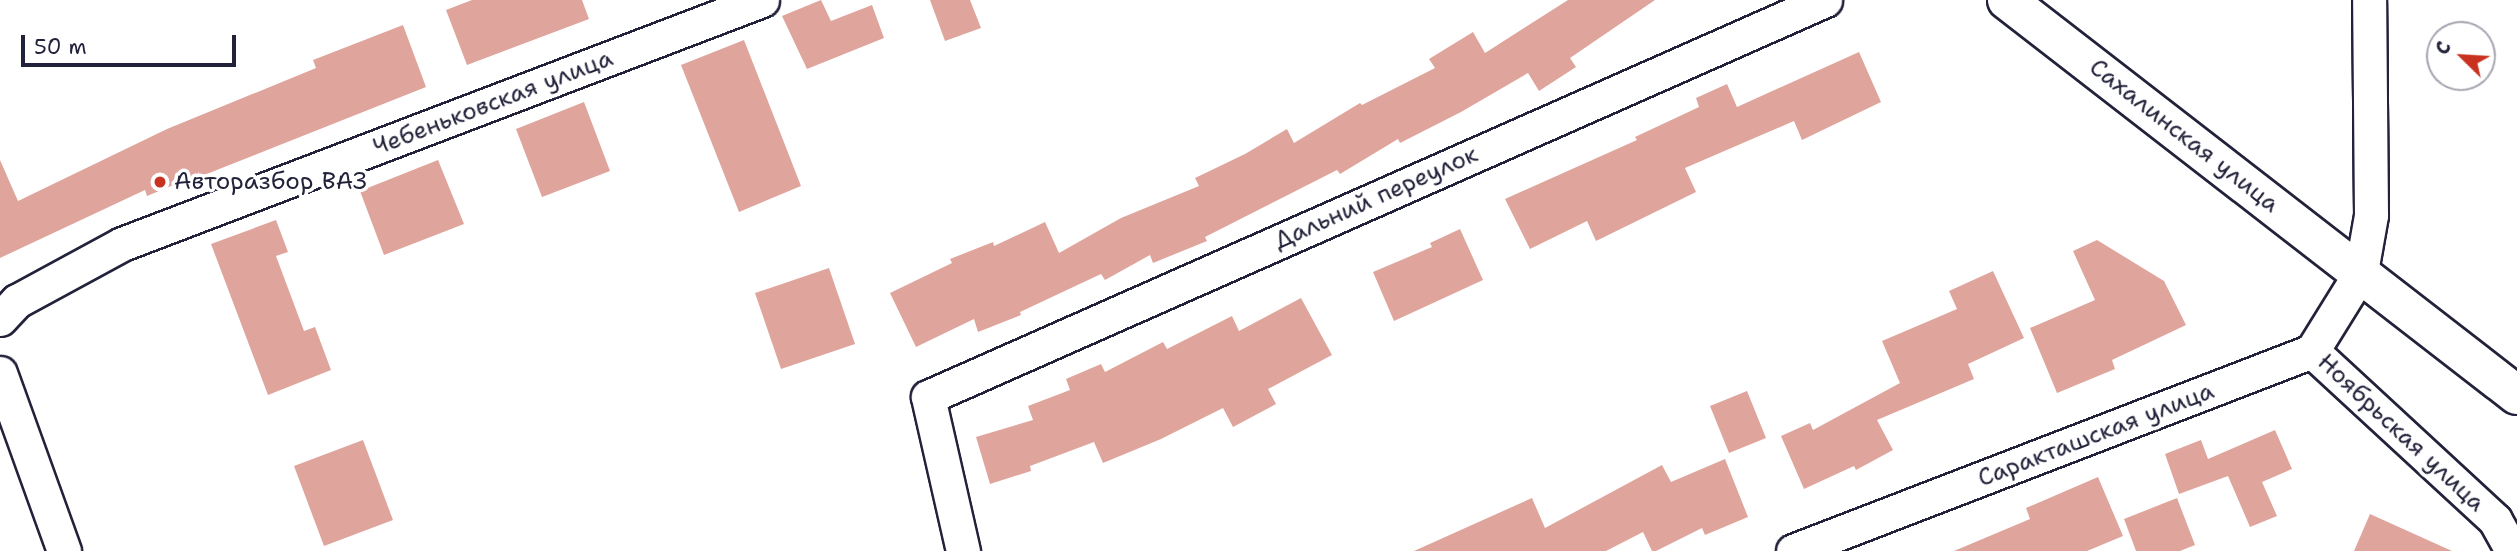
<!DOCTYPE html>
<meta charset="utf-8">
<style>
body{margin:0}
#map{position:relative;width:2517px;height:551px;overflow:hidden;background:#fff;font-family:"Shantell Sans",sans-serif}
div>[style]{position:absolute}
.building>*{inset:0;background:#dfa59c}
.roads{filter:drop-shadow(2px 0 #22223b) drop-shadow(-2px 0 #22223b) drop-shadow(0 2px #22223b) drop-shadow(0 -2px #22223b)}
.minor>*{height:33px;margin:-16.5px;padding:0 16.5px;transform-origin:16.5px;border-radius:16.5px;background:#fff}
.major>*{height:38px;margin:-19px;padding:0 19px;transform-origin:19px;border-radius:19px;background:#fff}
.dots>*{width:19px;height:19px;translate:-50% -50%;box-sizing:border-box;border:4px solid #fff;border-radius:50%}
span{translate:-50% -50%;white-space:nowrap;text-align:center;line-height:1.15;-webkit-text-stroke:7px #fff;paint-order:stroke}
.street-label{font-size:24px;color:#22223b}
.poi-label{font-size:24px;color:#22223b}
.left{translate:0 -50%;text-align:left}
.north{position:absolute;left:2426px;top:21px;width:70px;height:70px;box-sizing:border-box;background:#fff;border:2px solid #a7a7b1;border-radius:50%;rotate:294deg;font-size:19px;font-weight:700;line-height:28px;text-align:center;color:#22223b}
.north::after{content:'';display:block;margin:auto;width:24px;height:32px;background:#c8321e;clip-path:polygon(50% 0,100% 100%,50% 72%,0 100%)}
.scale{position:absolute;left:21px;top:35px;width:215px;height:32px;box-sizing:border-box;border:4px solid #22223b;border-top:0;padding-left:9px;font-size:21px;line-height:24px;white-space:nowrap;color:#22223b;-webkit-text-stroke:5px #fff;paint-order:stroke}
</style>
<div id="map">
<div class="building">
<i style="clip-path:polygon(472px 0,582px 0,589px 19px,467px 65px,446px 10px)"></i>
<i style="clip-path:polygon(821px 0,831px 21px,872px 5px,884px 38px,807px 69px,782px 16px)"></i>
<i style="clip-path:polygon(930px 0,970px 0,981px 28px,945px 41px)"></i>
<i style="clip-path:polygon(1568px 0,1655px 0,1570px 58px,1576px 67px,1539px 91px,1528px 73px,1461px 112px,1400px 143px,1398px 139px,1340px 174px,1337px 170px,1205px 237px,1207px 241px,1153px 263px,1150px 255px,1105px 280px,1101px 274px,1020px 312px,1021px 315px,978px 332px,974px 319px,916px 347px,890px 293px,952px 263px,950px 259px,993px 242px,994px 246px,1045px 222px,1059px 253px,1121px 218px,1199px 186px,1195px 178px,1245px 154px,1287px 129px,1294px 143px,1360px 103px,1362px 105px,1435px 68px,1429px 59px,1473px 32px,1485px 53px)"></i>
<i style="clip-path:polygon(403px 25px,426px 87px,189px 181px,188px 179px,147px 196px,145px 190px,0 258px,0 160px,18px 201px,167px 129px,316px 68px,313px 60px)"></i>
<i style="clip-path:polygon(744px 40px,801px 186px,739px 212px,681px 65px)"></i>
<i style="clip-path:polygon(1859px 52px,1881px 102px,1802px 140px,1794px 121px,1685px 168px,1696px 192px,1596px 241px,1587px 221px,1530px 249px,1505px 199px,1637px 140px,1635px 137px,1699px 107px,1696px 98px,1727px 84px,1737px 107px)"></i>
<i style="clip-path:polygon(584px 102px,610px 171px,542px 197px,516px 129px)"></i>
<i style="clip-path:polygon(438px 160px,464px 224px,384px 255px,360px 191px)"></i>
<i style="clip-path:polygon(276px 220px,288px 252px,276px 256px,304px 331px,315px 327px,331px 370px,268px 395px,211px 244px)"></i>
<i style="clip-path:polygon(1460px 229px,1483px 280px,1394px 321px,1373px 272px,1432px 247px,1430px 243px)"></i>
<i style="clip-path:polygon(2097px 240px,2164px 281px,2186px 325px,2112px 360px,2115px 369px,2057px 393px,2030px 328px,2095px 300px,2073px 251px)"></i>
<i style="clip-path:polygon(829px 268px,855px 344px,781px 369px,755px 293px)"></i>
<i style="clip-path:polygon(1993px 271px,2024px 338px,1968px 364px,1974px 379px,1877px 420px,1893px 450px,1856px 470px,1854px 466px,1804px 489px,1781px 436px,1810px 423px,1813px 430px,1900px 383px,1882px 341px,1957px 309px,1949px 291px)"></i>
<i style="clip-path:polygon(1301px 298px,1332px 355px,1268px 389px,1276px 404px,1233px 427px,1223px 408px,1161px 439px,1103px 463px,1094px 442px,1030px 466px,1031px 471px,990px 484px,976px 437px,1033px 420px,1028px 406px,1070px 390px,1066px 379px,1101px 364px,1105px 372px,1163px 342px,1167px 349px,1232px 316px,1239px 331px)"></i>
<i style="clip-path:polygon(1747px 391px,1766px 438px,1729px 453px,1710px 406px)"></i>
<i style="clip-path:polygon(2275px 430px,2292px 469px,2262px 482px,2277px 516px,2250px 527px,2228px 476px,2179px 494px,2165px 454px,2201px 440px,2208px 459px)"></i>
<i style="clip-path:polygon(363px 440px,393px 520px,324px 546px,294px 466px)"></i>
<i style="clip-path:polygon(1725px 459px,1748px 517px,1705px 535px,1702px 528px,1656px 551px,1652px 551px,1643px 532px,1606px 551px,1414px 551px,1532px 498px,1545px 528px,1662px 465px,1671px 482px)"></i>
<i style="clip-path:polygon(2098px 477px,2123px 536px,2087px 551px,1954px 551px,2030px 519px,2026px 508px)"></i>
<i style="clip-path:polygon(2177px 498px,2195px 545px,2180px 551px,2136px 551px,2124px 519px)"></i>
<i style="clip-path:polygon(2370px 514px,2452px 551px,2354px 551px)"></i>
</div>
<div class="roads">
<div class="minor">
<i style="left:0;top:319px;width:25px;rotate:-47deg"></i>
<i style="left:17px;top:301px;width:119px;rotate:-28.5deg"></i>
<i style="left:122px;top:244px;width:685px;rotate:-20.87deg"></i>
<i style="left:2312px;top:351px;width:249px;rotate:42.7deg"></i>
<i style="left:2495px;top:520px;width:35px;rotate:61deg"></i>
<i style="left:0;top:373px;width:189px;rotate:70.2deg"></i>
<i style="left:963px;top:551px;width:158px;rotate:-102.8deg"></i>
<i style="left:928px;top:397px;width:981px;rotate:-23.87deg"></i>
<i style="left:1793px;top:551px;width:556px;rotate:-21.07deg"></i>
<i style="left:2312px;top:351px;width:93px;rotate:-58.2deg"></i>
<i style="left:2361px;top:272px;width:58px;rotate:-80deg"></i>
<i style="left:2371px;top:215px;width:215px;rotate:-90.5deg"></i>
</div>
<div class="major">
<i style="left:2007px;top:0;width:645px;rotate:37.76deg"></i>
</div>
</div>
<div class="dots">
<i style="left:160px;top:182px;background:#c8321e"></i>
</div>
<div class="street-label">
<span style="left:493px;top:103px;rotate:-21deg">Чебеньковская улица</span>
<span style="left:2184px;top:136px;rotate:38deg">Сахалинская улица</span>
<span style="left:1376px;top:198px;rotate:-24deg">Дальний переулок</span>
<span style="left:2401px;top:433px;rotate:43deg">Ноябрьская улица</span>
<span style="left:2096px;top:435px;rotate:-21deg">Саракташская улица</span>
</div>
<div class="poi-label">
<span class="left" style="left:174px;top:182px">Авторазбор ВАЗ</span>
</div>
<div class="north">С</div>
<div class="scale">50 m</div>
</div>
